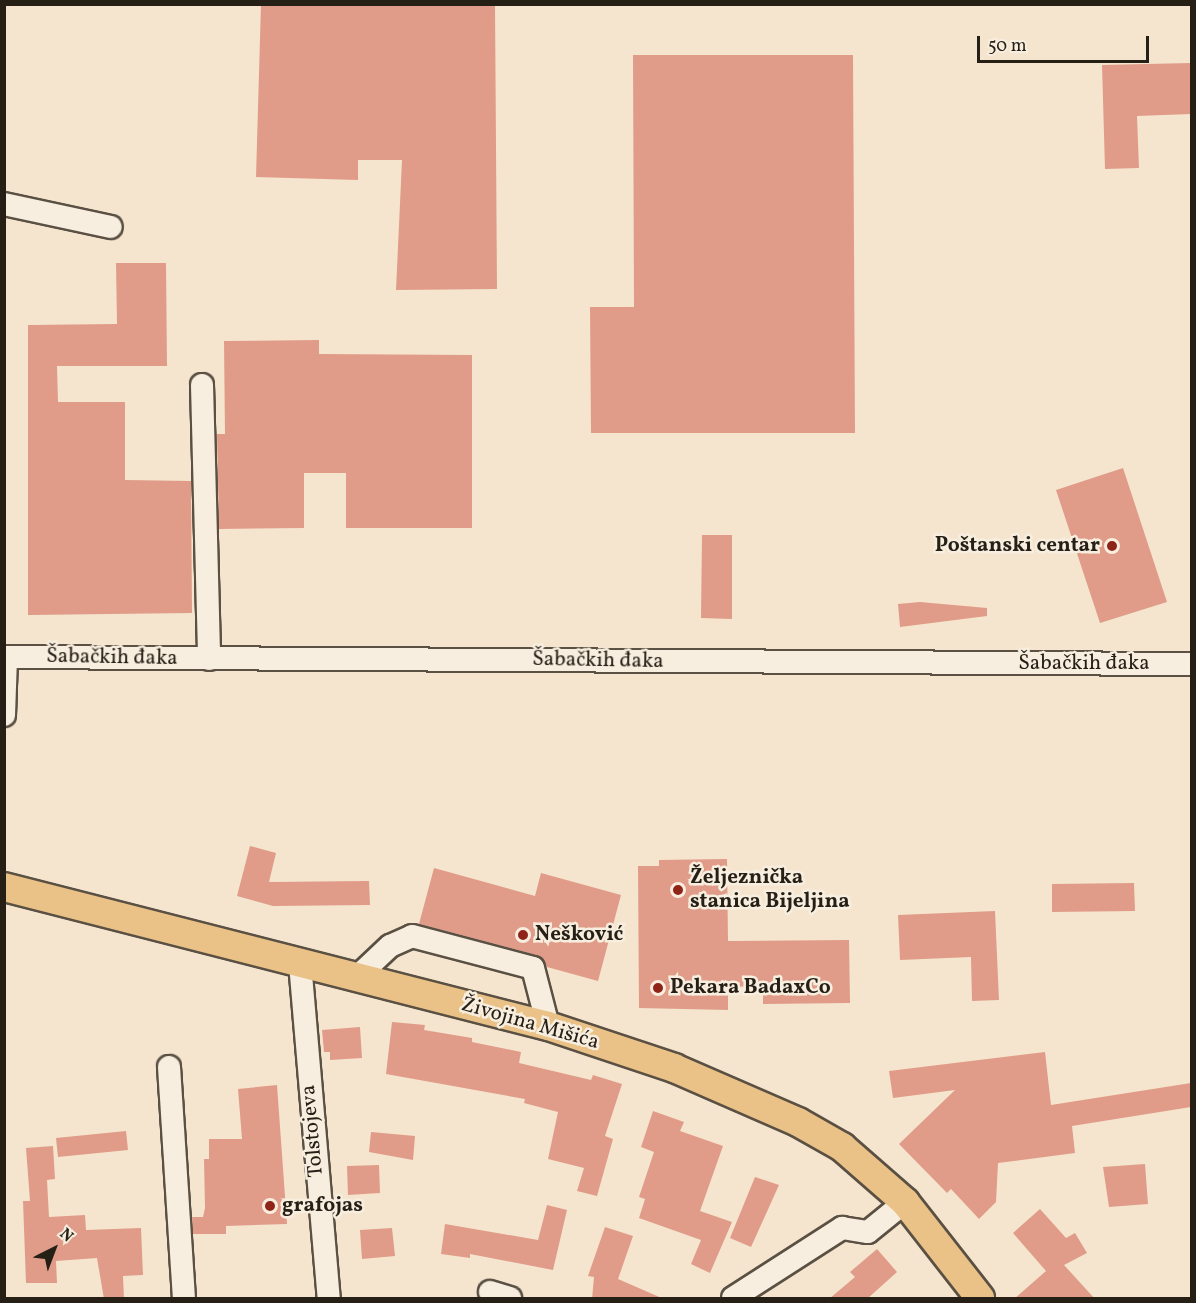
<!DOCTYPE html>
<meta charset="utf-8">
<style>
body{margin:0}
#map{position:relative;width:1196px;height:1303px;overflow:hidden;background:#f5e5ce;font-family:Vollkorn,serif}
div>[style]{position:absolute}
.building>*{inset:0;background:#e09c88}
.roads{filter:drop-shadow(2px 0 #5a5043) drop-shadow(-2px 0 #5a5043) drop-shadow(0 2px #5a5043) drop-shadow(0 -2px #5a5043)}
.minor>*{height:22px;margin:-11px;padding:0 11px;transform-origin:11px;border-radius:11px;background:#f8eedf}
.major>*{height:28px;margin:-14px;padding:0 14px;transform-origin:14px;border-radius:14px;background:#eac287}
.dots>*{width:16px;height:16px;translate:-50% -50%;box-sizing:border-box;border:3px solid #f8eedf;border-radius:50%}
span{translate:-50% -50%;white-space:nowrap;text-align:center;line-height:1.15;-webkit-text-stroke:5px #f8eedf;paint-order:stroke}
.poi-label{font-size:21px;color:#261f15;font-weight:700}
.right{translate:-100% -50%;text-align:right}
.left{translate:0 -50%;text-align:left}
.street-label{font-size:21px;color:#261f15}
.frame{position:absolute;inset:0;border:6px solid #261f15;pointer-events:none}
.north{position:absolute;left:24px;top:1219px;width:60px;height:60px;-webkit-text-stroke:4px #f8eedf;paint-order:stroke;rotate:42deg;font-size:16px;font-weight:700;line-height:24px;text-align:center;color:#261f15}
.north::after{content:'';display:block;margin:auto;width:21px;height:27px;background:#261f15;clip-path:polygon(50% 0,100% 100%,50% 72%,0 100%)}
.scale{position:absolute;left:977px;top:36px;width:172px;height:27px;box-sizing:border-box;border:3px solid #261f15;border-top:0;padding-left:8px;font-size:18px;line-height:21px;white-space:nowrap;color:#261f15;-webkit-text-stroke:4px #f8eedf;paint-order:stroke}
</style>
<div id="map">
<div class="building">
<i style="clip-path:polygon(261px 4px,495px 4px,497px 289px,396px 290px,402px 160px,358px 160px,358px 180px,256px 177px)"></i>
<i style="clip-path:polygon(633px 55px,853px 55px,855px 433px,591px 433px,590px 307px,634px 307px)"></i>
<i style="clip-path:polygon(1191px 63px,1191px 114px,1137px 116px,1139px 168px,1105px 169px,1102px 65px)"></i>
<i style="clip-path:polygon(116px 263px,166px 263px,167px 366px,57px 366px,58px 402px,125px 402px,125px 480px,191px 481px,192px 613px,28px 615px,28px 325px,117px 324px)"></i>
<i style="clip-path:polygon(319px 340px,319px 354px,472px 355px,472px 528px,346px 528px,346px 473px,304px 473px,304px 528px,219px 529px,217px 434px,225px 434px,224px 341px)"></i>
<i style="clip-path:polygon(1123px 468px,1167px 602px,1100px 623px,1056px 490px)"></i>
<i style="clip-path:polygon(702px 535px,732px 535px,732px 619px,701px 618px)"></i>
<i style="clip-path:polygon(920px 602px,987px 608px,987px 616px,900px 627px,898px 604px)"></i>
<i style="clip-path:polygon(250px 846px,276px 853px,269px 882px,369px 881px,370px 905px,273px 906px,237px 896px)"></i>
<i style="clip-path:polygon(727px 859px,728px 941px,849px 940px,850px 1003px,763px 1004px,763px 986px,728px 987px,728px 1010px,639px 1008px,638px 866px,659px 866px,659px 860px)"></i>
<i style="clip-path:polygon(434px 868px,535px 896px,541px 873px,621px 895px,598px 981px,547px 967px,536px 955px,419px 924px)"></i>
<i style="clip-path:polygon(1134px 883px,1135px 911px,1052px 912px,1052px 884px)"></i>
<i style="clip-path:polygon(995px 911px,999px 1000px,972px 1001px,971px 957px,900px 960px,898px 915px)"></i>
<i style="clip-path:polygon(392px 1022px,425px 1025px,424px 1030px,472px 1038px,472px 1042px,521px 1052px,519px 1063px,591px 1080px,593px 1075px,622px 1084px,605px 1136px,613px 1139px,597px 1196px,577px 1191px,584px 1168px,548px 1159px,558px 1112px,524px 1103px,525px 1099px,386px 1074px)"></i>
<i style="clip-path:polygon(360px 1027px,362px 1058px,330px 1060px,330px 1052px,324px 1052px,322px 1030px)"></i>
<i style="clip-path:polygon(1045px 1052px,1051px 1105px,1191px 1083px,1191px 1107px,1072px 1126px,1075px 1153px,998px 1163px,996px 1202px,979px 1219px,951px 1189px,947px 1193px,899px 1144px,955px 1090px,893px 1098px,889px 1071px)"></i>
<i style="clip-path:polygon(277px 1085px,287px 1224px,226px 1226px,226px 1234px,193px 1234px,192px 1217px,203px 1217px,205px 1208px,204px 1159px,209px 1159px,209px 1139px,242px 1139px,238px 1089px)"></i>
<i style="clip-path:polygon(653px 1111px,684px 1122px,680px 1131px,723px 1146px,700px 1211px,732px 1222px,710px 1273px,691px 1264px,701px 1240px,639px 1218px,645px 1199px,639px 1197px,654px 1152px,641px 1147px)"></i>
<i style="clip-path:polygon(126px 1131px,128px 1150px,58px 1157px,56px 1138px)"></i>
<i style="clip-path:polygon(371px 1132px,415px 1136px,413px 1160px,369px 1152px)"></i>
<i style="clip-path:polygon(53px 1146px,55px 1179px,47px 1180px,49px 1217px,85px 1215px,86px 1230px,141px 1228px,143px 1275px,123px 1276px,124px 1299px,104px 1299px,97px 1258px,56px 1261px,57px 1283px,26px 1283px,23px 1201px,30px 1201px,26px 1148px)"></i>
<i style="clip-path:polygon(1145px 1164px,1148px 1204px,1109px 1207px,1103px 1167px)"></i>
<i style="clip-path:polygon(379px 1165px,380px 1193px,348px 1195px,347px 1166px)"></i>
<i style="clip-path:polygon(755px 1177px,779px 1185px,751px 1247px,730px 1238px)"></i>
<i style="clip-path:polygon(547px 1205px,567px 1210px,553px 1270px,470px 1254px,470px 1258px,441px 1254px,445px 1224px,538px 1240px)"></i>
<i style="clip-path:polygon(1040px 1209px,1066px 1238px,1075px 1233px,1087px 1253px,1064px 1265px,1095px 1299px,1014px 1299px,1046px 1271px,1013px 1233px)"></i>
<i style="clip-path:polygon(605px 1227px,633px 1236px,618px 1279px,664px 1299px,592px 1299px,594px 1277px,588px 1276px)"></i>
<i style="clip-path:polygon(392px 1228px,395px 1256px,362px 1259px,360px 1230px)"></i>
<i style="clip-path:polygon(877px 1249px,897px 1272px,867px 1299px,829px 1299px,855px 1277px,850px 1272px)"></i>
</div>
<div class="roads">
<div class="minor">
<i style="left:4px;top:204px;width:109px;rotate:12.1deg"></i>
<i style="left:202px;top:385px;width:274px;rotate:88.5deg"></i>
<i style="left:4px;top:657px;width:1188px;rotate:0.34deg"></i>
<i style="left:4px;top:715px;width:58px;rotate:-88deg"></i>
<i style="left:300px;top:963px;width:336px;rotate:85.1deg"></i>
<i style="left:356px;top:978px;width:47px;rotate:-43.3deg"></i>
<i style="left:390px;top:946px;width:24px;rotate:-24deg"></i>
<i style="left:412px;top:936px;width:125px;rotate:14.8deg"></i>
<i style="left:533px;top:968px;width:60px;rotate:75.5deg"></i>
<i style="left:169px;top:1067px;width:231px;rotate:86.3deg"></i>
<i style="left:490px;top:1292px;width:21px;rotate:17deg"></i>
<i style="left:733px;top:1298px;width:130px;rotate:-32.7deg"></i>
<i style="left:842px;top:1228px;width:26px;rotate:9deg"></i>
<i style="left:868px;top:1232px;width:48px;rotate:-39deg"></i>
</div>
<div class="major">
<i style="left:4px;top:887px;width:561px;rotate:14.33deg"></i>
<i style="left:548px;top:1026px;width:133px;rotate:18.4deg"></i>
<i style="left:674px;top:1068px;width:135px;rotate:23.5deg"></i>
<i style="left:798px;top:1122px;width:51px;rotate:29.6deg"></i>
<i style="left:842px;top:1147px;width:84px;rotate:41.1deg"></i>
<i style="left:905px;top:1202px;width:122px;rotate:52deg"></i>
</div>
</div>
<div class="dots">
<i style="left:1112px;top:546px;background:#8f2418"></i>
<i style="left:678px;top:890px;background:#8f2418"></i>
<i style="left:523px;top:935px;background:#8f2418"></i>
<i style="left:658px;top:988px;background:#8f2418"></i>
<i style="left:270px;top:1206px;background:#8f2418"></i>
</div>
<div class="poi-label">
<span class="right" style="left:1100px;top:546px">Poštanski centar</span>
<span class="left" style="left:690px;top:890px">Željeznička<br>stanica Bijeljina</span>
<span class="left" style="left:535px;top:935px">Nešković</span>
<span class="left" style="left:670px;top:988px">Pekara BadaxCo</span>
<span class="left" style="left:282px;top:1206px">grafojas</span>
</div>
<div class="street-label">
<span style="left:112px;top:658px;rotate:1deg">Šabačkih đaka</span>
<span style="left:598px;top:661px;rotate:1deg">Šabačkih đaka</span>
<span style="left:1084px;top:664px">Šabačkih đaka</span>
<span style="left:530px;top:1024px;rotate:16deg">Živojina Mišića</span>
<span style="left:313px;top:1131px;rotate:-95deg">Tolstojeva</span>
</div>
<div class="frame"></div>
<div class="north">N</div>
<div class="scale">50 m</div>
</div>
